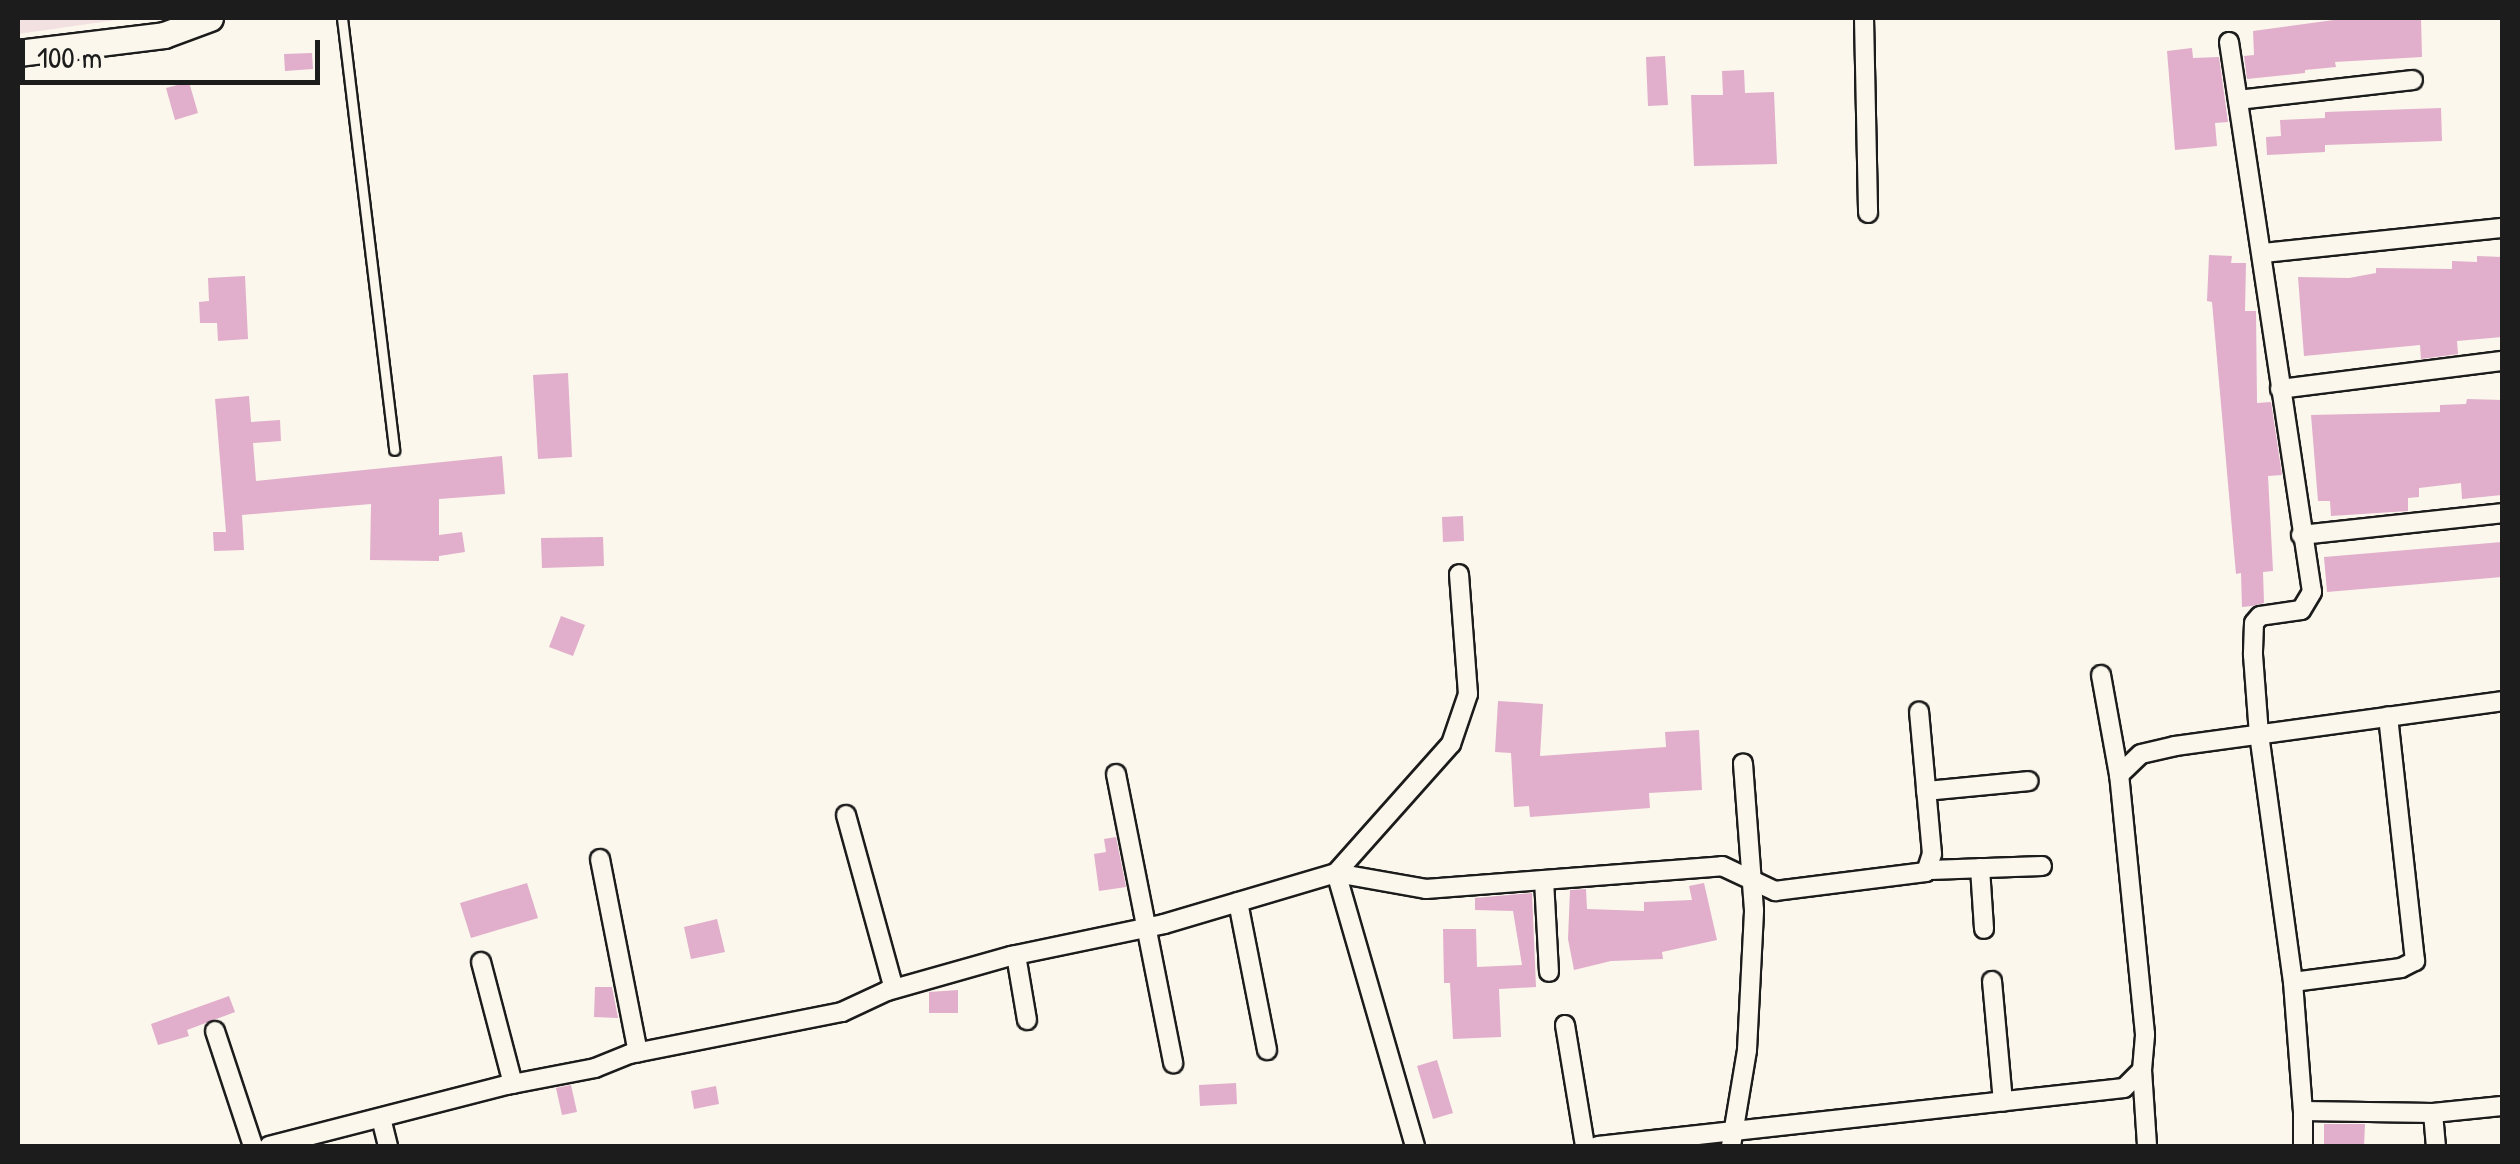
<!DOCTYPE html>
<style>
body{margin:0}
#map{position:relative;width:2520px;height:1164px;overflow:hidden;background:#fbf7ec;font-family:"Patrick Hand",sans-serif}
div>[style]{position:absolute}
.built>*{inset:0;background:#f3e1e2}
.building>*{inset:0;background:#e1aecb}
.roads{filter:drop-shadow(2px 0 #1c1c1c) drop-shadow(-2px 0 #1c1c1c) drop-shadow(0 2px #1c1c1c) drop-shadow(0 -2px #1c1c1c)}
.lane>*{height:9px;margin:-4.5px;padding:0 4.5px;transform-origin:4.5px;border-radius:4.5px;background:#fbf7ec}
.street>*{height:18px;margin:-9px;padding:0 9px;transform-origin:9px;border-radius:9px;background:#fbf7ec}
.secondary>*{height:25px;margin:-12.5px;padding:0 12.5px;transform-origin:12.5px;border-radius:12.5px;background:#fbf7ec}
span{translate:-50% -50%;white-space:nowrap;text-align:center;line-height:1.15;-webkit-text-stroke:8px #fbf7ec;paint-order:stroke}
.frame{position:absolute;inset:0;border:20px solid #1c1c1c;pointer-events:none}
.scale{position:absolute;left:20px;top:40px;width:300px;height:45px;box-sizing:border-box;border:5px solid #1c1c1c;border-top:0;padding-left:12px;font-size:30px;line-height:35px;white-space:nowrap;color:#1c1c1c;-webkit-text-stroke:8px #fbf7ec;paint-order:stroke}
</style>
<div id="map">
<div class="built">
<i style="clip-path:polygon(18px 18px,130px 18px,18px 34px)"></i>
</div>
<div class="building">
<i style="clip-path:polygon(2421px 18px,2422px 57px,2335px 62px,2336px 67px,2305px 70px,2305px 73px,2247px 79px,2244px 56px,2254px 55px,2253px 31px,2341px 19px)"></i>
<i style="clip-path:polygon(2192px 48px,2193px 58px,2219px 57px,2228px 122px,2215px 123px,2217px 146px,2175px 150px,2167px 51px)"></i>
<i style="clip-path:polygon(312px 53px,313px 69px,285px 71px,284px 54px)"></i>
<i style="clip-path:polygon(1665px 56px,1668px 105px,1648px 106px,1646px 57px)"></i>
<i style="clip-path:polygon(1744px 70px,1745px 93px,1774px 92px,1777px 164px,1694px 166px,1691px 95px,1723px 95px,1722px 71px)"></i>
<i style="clip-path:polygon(189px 82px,198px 113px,175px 120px,166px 88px)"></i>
<i style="clip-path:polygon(2441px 108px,2442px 141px,2325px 145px,2325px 152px,2267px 155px,2266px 137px,2281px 136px,2280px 120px,2325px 118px,2325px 112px)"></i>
<i style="clip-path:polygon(2209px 255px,2232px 256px,2231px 263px,2246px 263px,2245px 311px,2256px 311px,2257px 403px,2271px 402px,2282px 475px,2268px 476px,2273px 571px,2263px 572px,2264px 603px,2252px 606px,2242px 607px,2241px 573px,2236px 574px,2212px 302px,2207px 301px)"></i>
<i style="clip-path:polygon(2477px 256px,2502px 257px,2502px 337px,2457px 341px,2458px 354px,2421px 359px,2420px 345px,2304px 356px,2298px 277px,2349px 278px,2376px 273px,2376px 268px,2452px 269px,2452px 261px,2477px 262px)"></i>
<i style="clip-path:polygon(245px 276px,248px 339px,218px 341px,217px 323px,200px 323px,199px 302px,209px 301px,208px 278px)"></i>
<i style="clip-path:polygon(568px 373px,572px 457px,538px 459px,533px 375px)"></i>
<i style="clip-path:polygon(249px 396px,251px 422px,280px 420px,281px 441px,253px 443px,256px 481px,502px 456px,505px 494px,439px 499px,439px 535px,462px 532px,465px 552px,439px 556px,439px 561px,370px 560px,371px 504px,242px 515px,244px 550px,214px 551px,213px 532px,226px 532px,215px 399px)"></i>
<i style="clip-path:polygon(2467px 399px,2502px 400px,2502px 495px,2462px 499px,2461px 483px,2419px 488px,2419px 497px,2408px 498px,2408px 511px,2331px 516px,2330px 501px,2318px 501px,2311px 415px,2440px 412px,2440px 405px,2466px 404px)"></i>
<i style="clip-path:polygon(1463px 516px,1464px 541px,1443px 542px,1442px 517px)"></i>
<i style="clip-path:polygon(603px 537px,604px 566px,542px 568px,541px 538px)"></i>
<i style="clip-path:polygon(2502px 542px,2502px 577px,2327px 592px,2324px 557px)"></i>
<i style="clip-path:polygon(561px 616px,585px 625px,573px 656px,549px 647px)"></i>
<i style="clip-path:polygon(1498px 701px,1543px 704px,1540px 756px,1666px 747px,1665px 732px,1699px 730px,1702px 790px,1649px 793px,1650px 808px,1530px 817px,1529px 806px,1514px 807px,1511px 753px,1495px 752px)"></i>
<i style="clip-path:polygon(1116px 837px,1126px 887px,1099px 891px,1094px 854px,1106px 852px,1104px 839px)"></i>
<i style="clip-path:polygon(527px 883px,538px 918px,471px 938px,460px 903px)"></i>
<i style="clip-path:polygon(1704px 883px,1717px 940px,1662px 952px,1663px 959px,1611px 961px,1574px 970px,1568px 939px,1570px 890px,1586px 889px,1587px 909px,1644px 911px,1644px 902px,1692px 900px,1689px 886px)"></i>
<i style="clip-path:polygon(1532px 893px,1536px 987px,1499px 989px,1501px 1037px,1453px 1039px,1450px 983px,1444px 983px,1443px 929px,1476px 929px,1477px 967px,1522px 965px,1513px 911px,1475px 910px,1475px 898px)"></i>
<i style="clip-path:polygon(717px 919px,725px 952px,691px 959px,684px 927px)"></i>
<i style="clip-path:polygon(595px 987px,612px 987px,618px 1018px,594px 1017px)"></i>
<i style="clip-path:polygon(958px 990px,958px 1013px,929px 1013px,929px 992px)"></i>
<i style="clip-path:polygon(229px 996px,235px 1012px,187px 1030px,189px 1036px,158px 1045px,151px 1024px)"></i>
<i style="clip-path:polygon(1437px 1060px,1453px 1113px,1433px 1119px,1417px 1066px)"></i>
<i style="clip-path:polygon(1236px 1083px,1237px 1104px,1200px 1106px,1199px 1085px)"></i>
<i style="clip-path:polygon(571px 1085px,577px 1112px,562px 1115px,556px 1088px)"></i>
<i style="clip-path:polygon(716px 1086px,719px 1104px,694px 1109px,691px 1091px)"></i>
<i style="clip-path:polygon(2324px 1124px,2365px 1124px,2364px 1146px,2324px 1146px)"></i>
</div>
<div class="roads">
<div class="lane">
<i style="left:342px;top:18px;width:435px;rotate:83.1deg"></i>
</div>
<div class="street">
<i style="left:1864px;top:18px;width:195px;rotate:88.8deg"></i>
<i style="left:2229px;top:42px;width:556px;rotate:81.42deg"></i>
<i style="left:2312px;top:592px;width:21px;rotate:121deg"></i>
<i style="left:2301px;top:610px;width:41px;rotate:171.7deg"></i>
<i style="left:2260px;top:616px;width:9px;rotate:131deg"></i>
<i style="left:2254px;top:623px;width:32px;rotate:92deg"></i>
<i style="left:2253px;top:655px;width:79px;rotate:85.7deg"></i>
<i style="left:2259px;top:734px;width:250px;rotate:82.2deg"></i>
<i style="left:2293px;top:982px;width:129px;rotate:85.6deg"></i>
<i style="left:2303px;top:1111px;width:130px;rotate:0.9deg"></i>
<i style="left:2433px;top:1113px;width:69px;rotate:-5.8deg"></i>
<i style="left:2238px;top:100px;width:176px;rotate:-6.5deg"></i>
<i style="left:2263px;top:253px;width:240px;rotate:-6deg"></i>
<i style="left:2280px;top:389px;width:224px;rotate:-7.2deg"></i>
<i style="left:2301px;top:535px;width:202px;rotate:-6.2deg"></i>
<i style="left:2101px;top:675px;width:102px;rotate:79.8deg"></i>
<i style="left:1116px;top:774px;width:295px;rotate:78.8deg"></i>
<i style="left:1926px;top:791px;width:103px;rotate:-5.5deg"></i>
<i style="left:846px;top:815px;width:180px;rotate:74.6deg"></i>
<i style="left:600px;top:859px;width:197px;rotate:78.9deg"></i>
<i style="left:1980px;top:868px;width:61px;rotate:86.2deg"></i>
<i style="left:1930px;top:870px;width:112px;rotate:-2deg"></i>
<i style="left:1544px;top:880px;width:92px;rotate:86.9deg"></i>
<i style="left:1238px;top:902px;width:151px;rotate:78.9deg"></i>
<i style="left:1016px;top:955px;width:66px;rotate:80.4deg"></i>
<i style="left:481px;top:962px;width:126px;rotate:75.3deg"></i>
<i style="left:1992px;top:981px;width:121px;rotate:84.8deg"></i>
<i style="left:2293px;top:982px;width:109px;rotate:-7.4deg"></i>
<i style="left:2401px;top:968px;width:16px;rotate:-27deg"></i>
<i style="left:2415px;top:961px;width:246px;rotate:-96.3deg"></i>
<i style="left:1565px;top:1025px;width:123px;rotate:80.6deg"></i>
<i style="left:215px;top:1031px;width:121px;rotate:71.7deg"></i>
<i style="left:2142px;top:1070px;width:76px;rotate:86.2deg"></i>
<i style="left:2433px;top:1113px;width:33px;rotate:85deg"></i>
<i style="left:381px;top:1118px;width:29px;rotate:76deg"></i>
<i style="left:269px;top:1146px;width:246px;rotate:-14.4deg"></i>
<i style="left:507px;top:1085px;width:90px;rotate:-10.9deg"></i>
<i style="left:595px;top:1068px;width:38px;rotate:-22deg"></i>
<i style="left:630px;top:1054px;width:216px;rotate:-11.2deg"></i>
<i style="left:842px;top:1012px;width:50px;rotate:-25deg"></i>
<i style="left:887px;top:991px;width:129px;rotate:-15.8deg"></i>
<i style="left:1011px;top:956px;width:156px;rotate:-11.8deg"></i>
<i style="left:1164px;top:924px;width:179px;rotate:-16.5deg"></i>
<i style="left:1336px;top:873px;width:91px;rotate:10.1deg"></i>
<i style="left:1426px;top:889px;width:297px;rotate:-4.4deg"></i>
<i style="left:1722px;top:866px;width:59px;rotate:25.3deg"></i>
<i style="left:1775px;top:891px;width:152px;rotate:-7.2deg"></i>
<i style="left:1926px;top:872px;width:19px;rotate:-72deg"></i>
<i style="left:1932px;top:854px;width:143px;rotate:-95.2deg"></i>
<i style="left:1415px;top:1146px;width:284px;rotate:-106.1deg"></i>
<i style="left:1336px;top:873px;width:173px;rotate:-48.3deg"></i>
<i style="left:1451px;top:744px;width:53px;rotate:-71.2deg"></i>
<i style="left:1468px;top:694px;width:120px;rotate:-94.3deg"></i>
<i style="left:1598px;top:1146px;width:529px;rotate:-6.29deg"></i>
<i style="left:2124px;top:1088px;width:25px;rotate:-45deg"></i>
<i style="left:2142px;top:1070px;width:36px;rotate:-85deg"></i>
<i style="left:2145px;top:1034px;width:260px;rotate:-95.7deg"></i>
<i style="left:2119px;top:775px;width:30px;rotate:-44deg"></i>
<i style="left:2141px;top:754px;width:35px;rotate:-13deg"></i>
<i style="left:2175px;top:746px;width:330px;rotate:-7.8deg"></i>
<i style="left:1731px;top:1146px;width:97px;rotate:-80.5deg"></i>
<i style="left:1747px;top:1050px;width:140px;rotate:-87.1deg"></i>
<i style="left:1754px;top:910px;width:147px;rotate:-94.3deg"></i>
<i style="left:2303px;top:1146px;width:35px;rotate:-90deg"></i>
</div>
<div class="secondary">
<i style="left:18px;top:53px;width:147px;rotate:-7deg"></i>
<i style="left:164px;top:35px;width:49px;rotate:-20.3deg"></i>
</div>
</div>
<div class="frame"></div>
<div class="scale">100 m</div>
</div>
